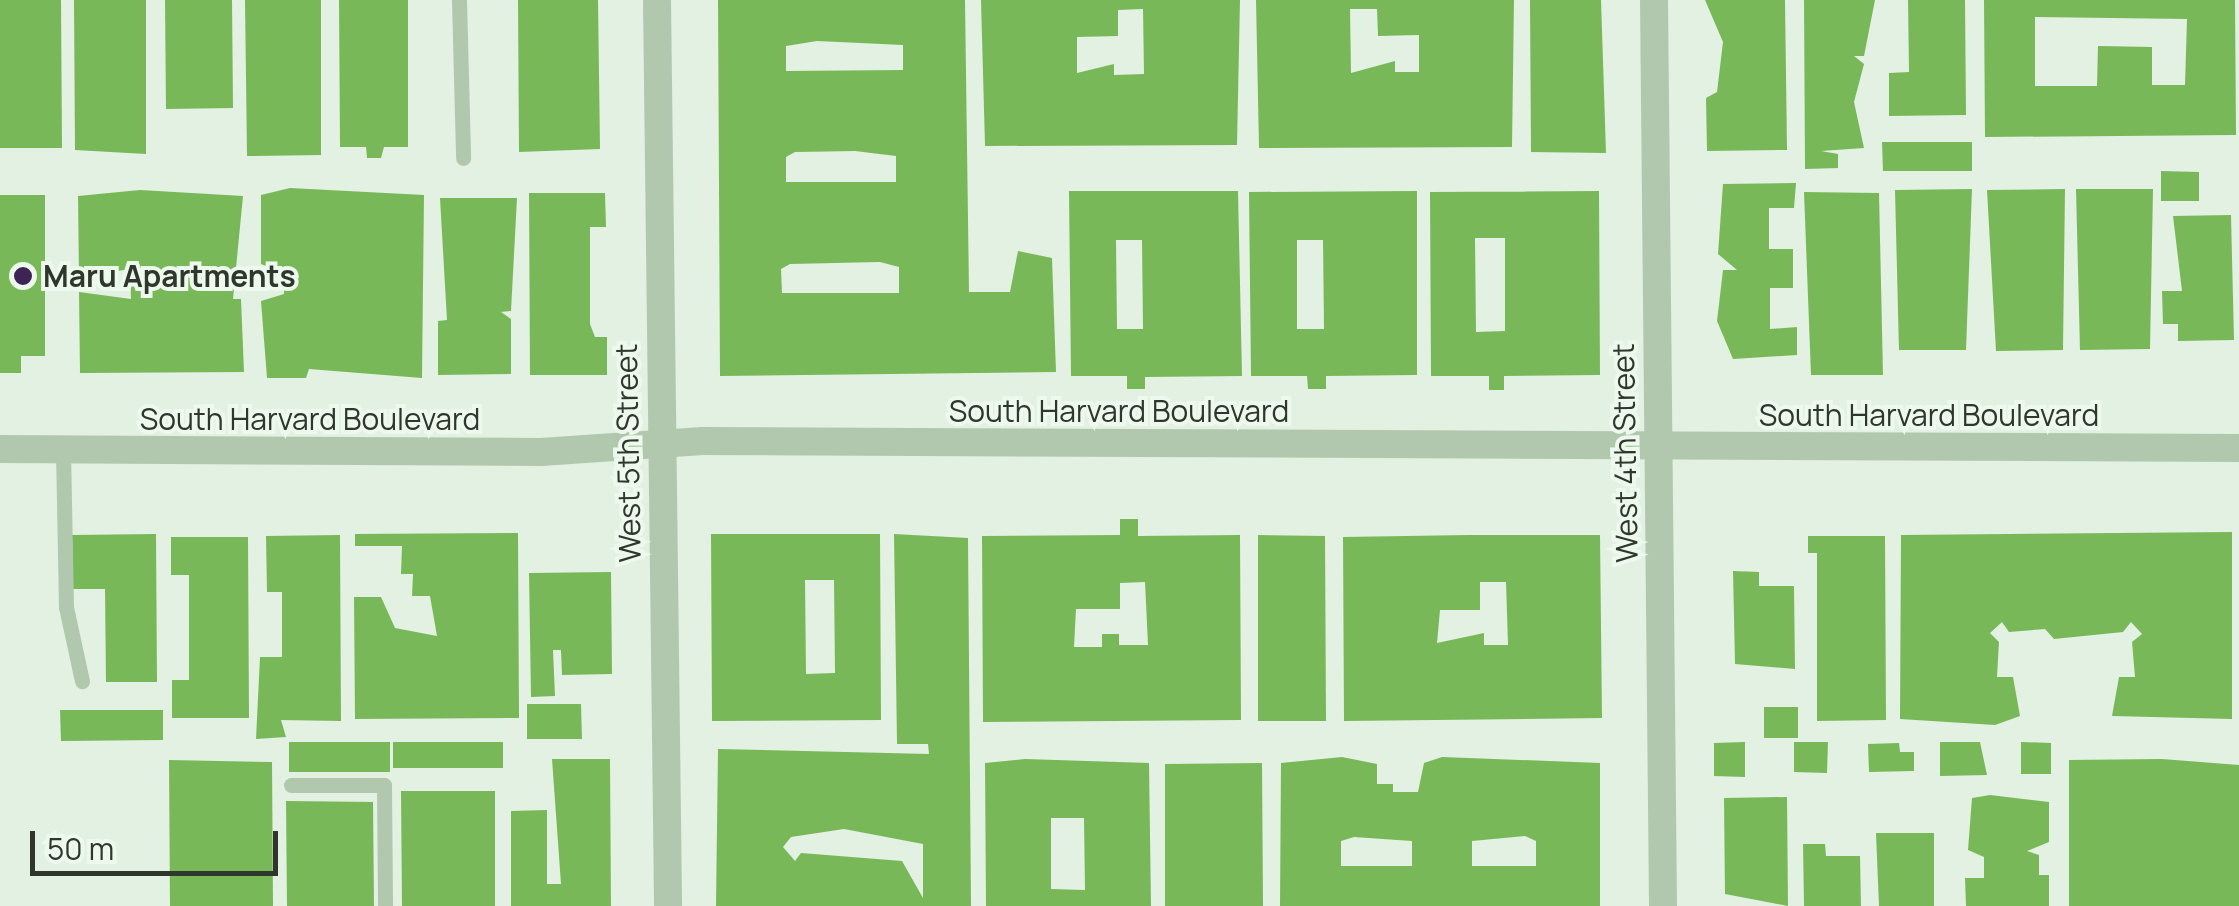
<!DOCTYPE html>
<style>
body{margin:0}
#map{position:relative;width:2239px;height:906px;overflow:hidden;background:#e2f1e1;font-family:Manrope,sans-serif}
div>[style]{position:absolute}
.building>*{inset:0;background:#79b858}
.service>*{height:15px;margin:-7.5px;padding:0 7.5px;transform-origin:7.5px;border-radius:7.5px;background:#b1c8ae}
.minor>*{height:28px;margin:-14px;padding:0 14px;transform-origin:14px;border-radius:14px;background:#b1c8ae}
.tertiary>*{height:28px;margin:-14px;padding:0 14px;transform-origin:14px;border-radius:14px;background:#b1c8ae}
.dots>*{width:28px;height:28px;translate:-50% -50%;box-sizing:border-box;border:5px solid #eef9ed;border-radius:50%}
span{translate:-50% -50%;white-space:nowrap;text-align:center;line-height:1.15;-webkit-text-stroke:8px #eef9ed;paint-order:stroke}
.poi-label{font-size:30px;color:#2f372c;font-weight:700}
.left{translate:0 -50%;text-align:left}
.street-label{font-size:30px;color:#2f372c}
.scale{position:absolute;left:30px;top:831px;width:248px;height:45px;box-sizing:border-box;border:5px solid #2f372c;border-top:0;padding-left:12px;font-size:30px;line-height:35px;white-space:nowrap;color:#2f372c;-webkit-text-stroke:8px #eef9ed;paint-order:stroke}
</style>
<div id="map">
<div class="building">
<i style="clip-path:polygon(0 0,61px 0,62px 148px,0 148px)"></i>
<i style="clip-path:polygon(74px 0,146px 0,146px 154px,75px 150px)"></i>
<i style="clip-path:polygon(165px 0,232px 0,233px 108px,166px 109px)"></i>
<i style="clip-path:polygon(245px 0,321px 0,321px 155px,247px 156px)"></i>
<i style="clip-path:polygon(339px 0,408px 0,408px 147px,384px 147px,381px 158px,367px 158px,366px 147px,340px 147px)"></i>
<i style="clip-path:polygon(518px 0,598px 0,600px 149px,519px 152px)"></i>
<i style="clip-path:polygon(evenodd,718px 0,965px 0,969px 292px,1010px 292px,1018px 251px,1052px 258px,1056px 372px,720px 376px,718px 0,817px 41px,903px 45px,903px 70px,786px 71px,786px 46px,817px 41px,718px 0,855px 151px,896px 156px,896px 182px,786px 182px,786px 157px,795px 152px,855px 151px,718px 0,880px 262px,899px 267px,899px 293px,782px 293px,781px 269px,790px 264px,880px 262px)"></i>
<i style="clip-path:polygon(evenodd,981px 0,1240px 0,1237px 145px,985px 146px,981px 0,1143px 9px,1144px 74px,1114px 75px,1114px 64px,1077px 73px,1077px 37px,1118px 36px,1118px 10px,1143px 9px)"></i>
<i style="clip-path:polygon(evenodd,1256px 0,1514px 0,1512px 147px,1259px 148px,1256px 0,1350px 9px,1377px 9px,1378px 36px,1419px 35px,1419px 72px,1395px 72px,1395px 61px,1351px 73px,1350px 9px)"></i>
<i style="clip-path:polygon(1530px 0,1601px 0,1606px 153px,1531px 152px)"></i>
<i style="clip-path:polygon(1705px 0,1785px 0,1787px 150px,1707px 151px,1706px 98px,1717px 92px,1723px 42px)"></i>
<i style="clip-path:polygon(1804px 0,1875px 0,1864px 56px,1854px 56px,1864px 64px,1854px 102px,1864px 148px,1821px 151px,1838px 154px,1838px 168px,1805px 169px)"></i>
<i style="clip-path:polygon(1908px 0,1965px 0,1966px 115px,1889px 116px,1889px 73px,1909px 72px)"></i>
<i style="clip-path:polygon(evenodd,1984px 0,2235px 0,2236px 135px,1985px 137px,1984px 0,2035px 17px,2187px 19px,2185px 85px,2152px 85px,2152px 47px,2098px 46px,2097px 86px,2035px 86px,2035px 17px)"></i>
<i style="clip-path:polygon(1882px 142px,1972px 142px,1972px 171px,1883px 171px)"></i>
<i style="clip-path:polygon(2161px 171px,2199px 172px,2199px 201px,2161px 201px)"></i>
<i style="clip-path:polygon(1796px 183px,1794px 208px,1769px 208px,1769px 249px,1793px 249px,1793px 288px,1770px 288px,1770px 329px,1797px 327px,1797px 355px,1733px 359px,1717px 321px,1723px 270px,1737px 270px,1718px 254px,1723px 184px)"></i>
<i style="clip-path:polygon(290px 188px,424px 195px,422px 378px,309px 369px,306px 378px,267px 378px,261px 301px,284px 294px,284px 273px,261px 264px,261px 195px)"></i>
<i style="clip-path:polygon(1972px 189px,1966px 350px,1899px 350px,1895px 190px)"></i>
<i style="clip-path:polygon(2065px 189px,2063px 350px,1996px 351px,1987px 190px)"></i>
<i style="clip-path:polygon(2076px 189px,2153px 189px,2150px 349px,2080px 350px)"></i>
<i style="clip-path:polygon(140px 190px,243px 196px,233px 299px,241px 299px,244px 372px,80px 373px,79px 292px,131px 299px,130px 269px,79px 277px,78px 196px)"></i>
<i style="clip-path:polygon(evenodd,1069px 191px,1238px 191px,1242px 376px,1145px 377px,1145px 389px,1127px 389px,1127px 376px,1071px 376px,1069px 191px,1116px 240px,1142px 240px,1143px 329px,1117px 329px,1116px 240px)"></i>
<i style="clip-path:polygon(evenodd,1417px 191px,1417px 375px,1326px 376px,1326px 389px,1308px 389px,1307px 376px,1251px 376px,1249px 192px,1417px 191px,1297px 240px,1323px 240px,1324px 329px,1297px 329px,1297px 240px)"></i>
<i style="clip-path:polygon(evenodd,1599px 191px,1600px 375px,1504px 376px,1504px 390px,1489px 390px,1489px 376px,1431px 376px,1430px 192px,1599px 191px,1475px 238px,1505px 238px,1505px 331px,1476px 332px,1475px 238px)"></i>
<i style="clip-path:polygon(1804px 192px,1879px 193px,1883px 375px,1811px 375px)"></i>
<i style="clip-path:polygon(529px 193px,605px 193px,606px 227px,590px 227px,590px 324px,595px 337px,607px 337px,607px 375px,530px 375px)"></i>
<i style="clip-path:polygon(0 195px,45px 195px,45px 356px,21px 356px,21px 373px,0 373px)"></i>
<i style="clip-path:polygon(440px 198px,517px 198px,511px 311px,501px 312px,511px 319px,511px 374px,438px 375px,438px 321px,447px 320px)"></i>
<i style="clip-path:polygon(2231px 215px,2234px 340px,2178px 341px,2178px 324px,2163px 324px,2162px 291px,2182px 291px,2173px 216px)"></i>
<i style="clip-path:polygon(evenodd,1120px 519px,1138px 519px,1138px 536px,1240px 535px,1241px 720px,983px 722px,982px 536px,1120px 535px,1120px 519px,1145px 582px,1148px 645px,1119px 645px,1119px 634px,1102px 634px,1102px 647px,1074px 647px,1076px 609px,1120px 609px,1120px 583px,1145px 582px)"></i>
<i style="clip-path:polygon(2232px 532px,2232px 719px,2112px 716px,2119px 677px,2135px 677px,2132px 642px,2142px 634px,2131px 622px,2123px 632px,2054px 639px,2045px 629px,2009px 632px,2002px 622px,1990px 633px,1999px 642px,1997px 677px,2013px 677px,2020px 716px,1995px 725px,1900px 719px,1901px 535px)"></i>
<i style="clip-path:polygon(518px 533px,519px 718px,355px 719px,354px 597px,381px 597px,395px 628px,437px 636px,430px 596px,412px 596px,413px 574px,401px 574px,402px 546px,355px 546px,355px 534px)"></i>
<i style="clip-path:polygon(156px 534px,157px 682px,106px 682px,105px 589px,73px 589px,72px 535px)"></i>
<i style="clip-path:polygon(evenodd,711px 534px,880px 534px,881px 720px,712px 721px,711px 534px,805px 580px,834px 580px,835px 673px,806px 674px,805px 580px)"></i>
<i style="clip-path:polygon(evenodd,894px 534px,968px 538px,971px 906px,716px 906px,718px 749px,929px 754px,928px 744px,897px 744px,894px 534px,844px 829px,923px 844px,923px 898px,902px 861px,801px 853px,795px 861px,783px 847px,791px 837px,844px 829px)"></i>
<i style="clip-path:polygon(340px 535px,341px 721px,281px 720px,286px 737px,256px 739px,260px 657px,282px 657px,282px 592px,267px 592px,266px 536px)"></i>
<i style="clip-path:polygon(1258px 535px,1325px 536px,1326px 721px,1258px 721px)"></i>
<i style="clip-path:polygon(evenodd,1469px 535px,1600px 535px,1602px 718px,1344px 721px,1343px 537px,1469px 535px,1480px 582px,1506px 582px,1508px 645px,1484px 645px,1484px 633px,1437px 643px,1440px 610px,1480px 610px,1480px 582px)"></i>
<i style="clip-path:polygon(1808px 536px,1885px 536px,1886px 720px,1817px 721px,1817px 553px,1808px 553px)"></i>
<i style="clip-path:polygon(171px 537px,248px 537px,249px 718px,172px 718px,172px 680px,189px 680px,189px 575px,171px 575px)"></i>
<i style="clip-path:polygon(1733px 571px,1759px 572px,1759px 586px,1794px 586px,1795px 669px,1735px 664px)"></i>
<i style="clip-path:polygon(611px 572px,612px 674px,562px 675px,561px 650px,553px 650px,555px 696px,531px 697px,529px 573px)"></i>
<i style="clip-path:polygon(527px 704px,581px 704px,582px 739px,527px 739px)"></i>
<i style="clip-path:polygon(1764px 707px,1798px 707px,1798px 738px,1764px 738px)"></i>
<i style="clip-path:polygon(60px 710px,163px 710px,163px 740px,61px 741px)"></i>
<i style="clip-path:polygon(289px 742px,390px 742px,390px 772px,289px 772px)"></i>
<i style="clip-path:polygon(393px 742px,503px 742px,503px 768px,393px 768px)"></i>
<i style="clip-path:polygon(1745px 742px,1745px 777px,1714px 776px,1714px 743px)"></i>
<i style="clip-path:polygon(1794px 742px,1828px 742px,1827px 773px,1794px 772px)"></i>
<i style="clip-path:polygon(1940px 742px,1980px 742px,1987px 775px,1940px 776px)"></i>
<i style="clip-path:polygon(2021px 742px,2051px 743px,2051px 774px,2021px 774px)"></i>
<i style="clip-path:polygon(1899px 743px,1900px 752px,1914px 752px,1914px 771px,1869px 772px,1868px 744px)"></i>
<i style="clip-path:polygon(evenodd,1342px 757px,1377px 764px,1377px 784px,1393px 784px,1393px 792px,1418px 792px,1424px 763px,1442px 757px,1600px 763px,1600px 906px,1280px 906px,1281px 763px,1342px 757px,1525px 836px,1536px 841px,1536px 866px,1472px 866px,1472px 841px,1525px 836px,1342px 757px,1354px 837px,1412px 841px,1412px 866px,1341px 866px,1341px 841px,1354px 837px)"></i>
<i style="clip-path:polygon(552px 759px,610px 759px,611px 906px,511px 906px,511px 811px,547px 810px,547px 884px,561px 884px)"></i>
<i style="clip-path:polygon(evenodd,1025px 759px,1149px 763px,1151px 906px,986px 906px,985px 763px,1025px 759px,1051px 818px,1084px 818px,1085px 890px,1051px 889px,1051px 818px)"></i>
<i style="clip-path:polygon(2162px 759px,2239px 765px,2239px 906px,2069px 906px,2069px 760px)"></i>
<i style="clip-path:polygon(169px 760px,272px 762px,273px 906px,170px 906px)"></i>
<i style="clip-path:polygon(1262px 763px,1263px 906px,1165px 906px,1165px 764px)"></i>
<i style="clip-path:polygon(401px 791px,495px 791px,495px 906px,402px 906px)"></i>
<i style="clip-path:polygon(1990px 795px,2049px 802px,2049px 842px,2027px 851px,2039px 855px,2039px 875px,2049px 875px,2049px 906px,1966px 906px,1965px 878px,1984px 878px,1984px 857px,1968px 850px,1972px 798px)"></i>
<i style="clip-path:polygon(1787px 797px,1788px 906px,1725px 894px,1724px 798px)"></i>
<i style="clip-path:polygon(286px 801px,373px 802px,374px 906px,287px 906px)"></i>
<i style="clip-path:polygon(1876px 833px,1934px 833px,1934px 906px,1879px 906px)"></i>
<i style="clip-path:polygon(1803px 844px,1825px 844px,1826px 856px,1860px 856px,1861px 906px,1804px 906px)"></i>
</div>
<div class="service">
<i style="left:459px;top:0;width:158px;rotate:88.5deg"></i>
<i style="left:63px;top:450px;width:157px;rotate:88.9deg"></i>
<i style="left:66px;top:607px;width:76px;rotate:77.8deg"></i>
<i style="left:291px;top:785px;width:93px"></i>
<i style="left:384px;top:785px;width:121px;rotate:89.5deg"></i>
</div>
<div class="minor">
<i style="left:657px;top:0;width:906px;rotate:89.3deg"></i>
<i style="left:1654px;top:0;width:906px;rotate:89.43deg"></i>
</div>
<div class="tertiary">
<i style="left:0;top:449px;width:541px;rotate:0.32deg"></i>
<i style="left:541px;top:452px;width:162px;rotate:-3.9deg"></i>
<i style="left:703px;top:441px;width:1536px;rotate:0.26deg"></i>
</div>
<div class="dots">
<i style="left:23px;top:276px;background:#3c2555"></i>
</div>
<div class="poi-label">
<span class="left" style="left:43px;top:276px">Maru Apartments</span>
</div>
<div class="street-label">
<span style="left:1119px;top:411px">South Harvard Boulevard</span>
<span style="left:1929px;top:415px">South Harvard Boulevard</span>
<span style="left:310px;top:419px">South Harvard Boulevard</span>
<span style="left:628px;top:453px;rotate:-91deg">West 5th Street</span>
<span style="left:1625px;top:453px;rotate:-91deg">West 4th Street</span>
</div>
<div class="scale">50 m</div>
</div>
